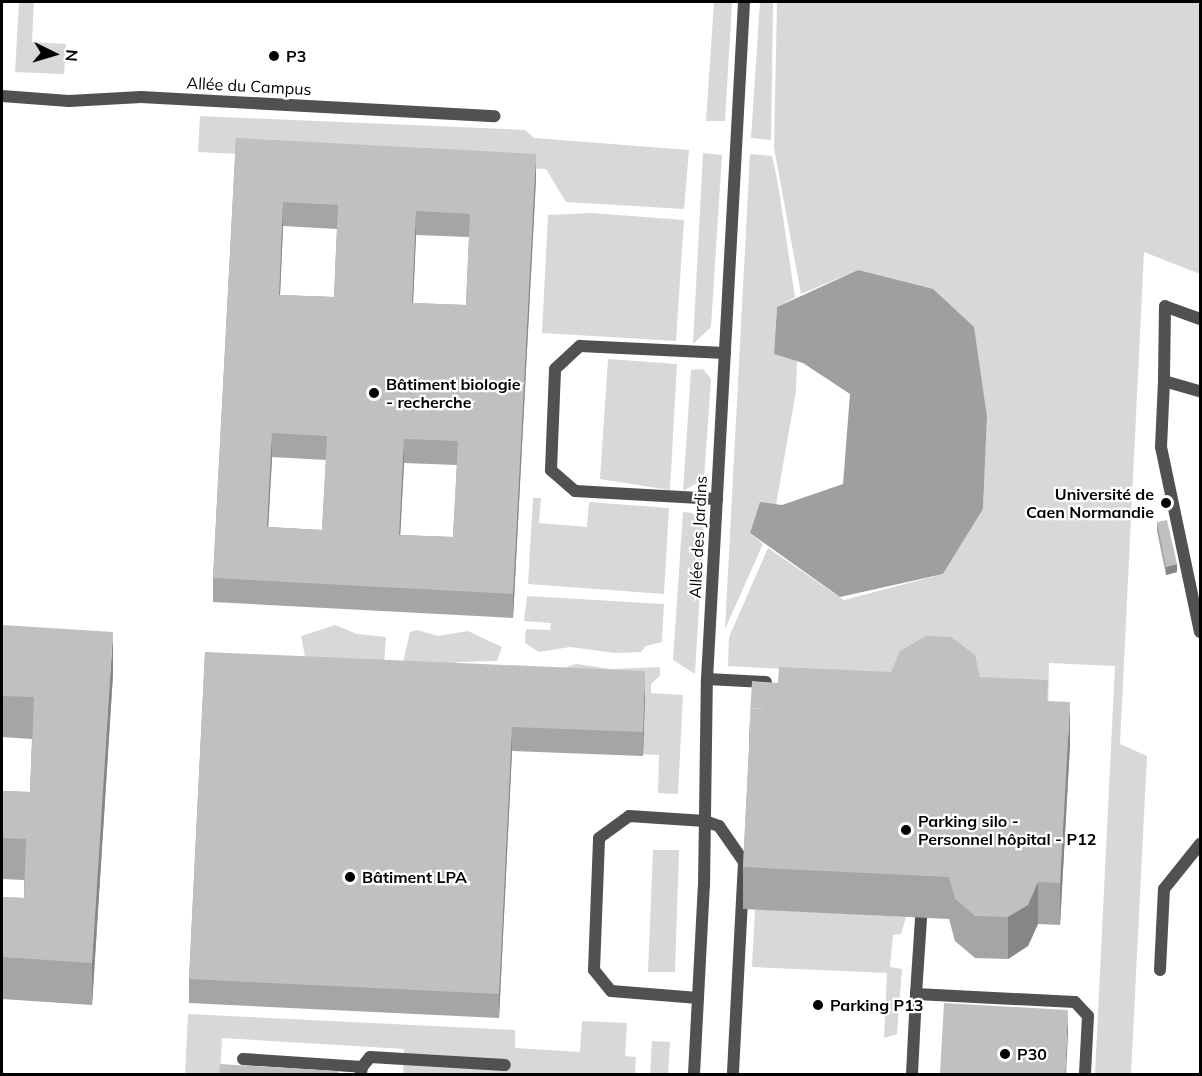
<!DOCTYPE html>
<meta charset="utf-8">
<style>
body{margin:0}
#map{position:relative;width:1202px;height:1076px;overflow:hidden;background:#fff;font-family:Mulish,sans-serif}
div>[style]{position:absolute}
.green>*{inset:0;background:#d8d8d8}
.water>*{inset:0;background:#9f9f9f}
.service>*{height:12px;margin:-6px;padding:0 6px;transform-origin:6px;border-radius:6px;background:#515151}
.tertiary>*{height:12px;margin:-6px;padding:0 6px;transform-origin:6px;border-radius:6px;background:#515151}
.wall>*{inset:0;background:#a5a5a5}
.shaded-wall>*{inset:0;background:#868686}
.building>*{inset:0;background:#c0c0c0}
.dots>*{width:16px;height:16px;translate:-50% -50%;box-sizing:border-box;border:3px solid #fff;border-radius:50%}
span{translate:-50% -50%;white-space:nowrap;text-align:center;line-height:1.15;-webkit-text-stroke:4.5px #fff;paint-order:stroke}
.poi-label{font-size:16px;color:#000;font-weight:700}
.left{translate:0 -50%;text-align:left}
.right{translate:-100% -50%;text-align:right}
.street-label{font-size:16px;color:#000}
.frame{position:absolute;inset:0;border:3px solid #000;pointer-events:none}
.north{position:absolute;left:24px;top:24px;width:60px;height:60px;-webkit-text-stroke:4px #fff;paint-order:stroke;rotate:95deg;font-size:16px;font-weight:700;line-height:24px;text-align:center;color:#000}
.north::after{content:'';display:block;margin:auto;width:21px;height:27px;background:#000;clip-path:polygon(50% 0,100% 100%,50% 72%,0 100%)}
</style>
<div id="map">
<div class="green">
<i style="clip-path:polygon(19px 2px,34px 2px,32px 42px,66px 44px,64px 74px,15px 72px)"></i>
<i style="clip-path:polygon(714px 2px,732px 2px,725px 121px,706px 121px)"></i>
<i style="clip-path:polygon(760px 2px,773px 2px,771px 140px,751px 138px)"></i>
<i style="clip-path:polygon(777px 2px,1200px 2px,1200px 274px,1144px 252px,1120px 744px,1147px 756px,1131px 1074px,1095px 1074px,1115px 666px,1049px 663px,1048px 722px,819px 671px,728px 666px,729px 637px,768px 548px,844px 600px,943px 574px,983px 509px,987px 417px,858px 270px,801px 294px,774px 148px)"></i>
<i style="clip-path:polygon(200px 116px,525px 130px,534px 138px,689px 150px,684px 209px,566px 202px,546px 169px,198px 152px)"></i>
<i style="clip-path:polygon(703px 153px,722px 155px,711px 327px,693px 344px)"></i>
<i style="clip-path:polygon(750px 154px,772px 156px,778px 184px,795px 297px,777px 307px,774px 354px,797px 361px,796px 391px,776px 505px,760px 503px,750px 533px,763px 544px,725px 629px)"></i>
<i style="clip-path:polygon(591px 213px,684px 220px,676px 341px,542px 333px,548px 215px)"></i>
<i style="clip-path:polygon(608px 359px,677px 364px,670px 490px,600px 479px)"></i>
<i style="clip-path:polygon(703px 369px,711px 379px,704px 479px,683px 491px,691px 370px)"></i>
<i style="clip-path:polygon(533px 498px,541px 498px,539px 523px,587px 527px,589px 502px,669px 508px,664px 594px,528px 584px)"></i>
<i style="clip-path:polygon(683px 512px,692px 513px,704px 522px,695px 674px,673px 660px)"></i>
<i style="clip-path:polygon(527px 596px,664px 604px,662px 642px,646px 646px,641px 652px,615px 653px,570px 647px,539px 652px,525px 643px,526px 629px,550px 630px,551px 623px,524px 621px)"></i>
<i style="clip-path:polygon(335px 625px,357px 634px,386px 637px,384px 664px,305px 657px,301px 636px)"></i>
<i style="clip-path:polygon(417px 630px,438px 636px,468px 631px,502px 647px,497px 661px,456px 662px,451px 667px,403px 663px,410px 632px)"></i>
<i style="clip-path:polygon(576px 664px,612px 669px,660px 667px,660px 676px,651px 684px,651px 693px,683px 695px,678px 794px,658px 793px,659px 755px,638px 754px,551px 672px)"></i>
<i style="clip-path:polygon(653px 850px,679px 850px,675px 972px,648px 972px)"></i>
<i style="clip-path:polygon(755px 909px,906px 917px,901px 934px,893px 935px,890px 967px,902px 969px,897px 1034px,884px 1038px,887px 973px,752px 967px)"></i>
<i style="clip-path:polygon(188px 1014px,515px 1030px,515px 1048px,580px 1052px,582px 1021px,627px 1023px,625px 1056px,636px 1057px,635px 1074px,403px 1074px,404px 1049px,222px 1038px,220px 1074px,185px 1074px)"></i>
<i style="clip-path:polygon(652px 1041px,670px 1042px,668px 1074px,650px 1074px)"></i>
</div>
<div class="water">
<i style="clip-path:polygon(858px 270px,933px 289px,974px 327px,987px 417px,983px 509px,943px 574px,840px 597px,750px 533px,760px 502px,782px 505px,843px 484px,850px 394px,803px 363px,774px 354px,777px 307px)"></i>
</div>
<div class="service">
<i style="left:2px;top:96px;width:67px;rotate:4.3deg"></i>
<i style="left:69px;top:101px;width:72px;rotate:-3.2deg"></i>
<i style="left:141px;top:97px;width:354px;rotate:3.1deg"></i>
<i style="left:1200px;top:319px;width:37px;rotate:-160deg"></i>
<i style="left:1165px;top:306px;width:75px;rotate:90.8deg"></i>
<i style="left:1164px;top:381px;width:37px;rotate:16deg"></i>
<i style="left:1164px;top:381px;width:66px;rotate:92.6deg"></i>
<i style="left:1161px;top:447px;width:189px;rotate:78.1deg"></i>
<i style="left:717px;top:499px;width:142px;rotate:-176.8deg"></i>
<i style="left:575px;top:491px;width:32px;rotate:-139deg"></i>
<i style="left:551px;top:470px;width:101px;rotate:-87.7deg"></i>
<i style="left:555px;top:369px;width:34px;rotate:-43deg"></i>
<i style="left:580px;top:346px;width:145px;rotate:2.8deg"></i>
<i style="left:707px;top:679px;width:59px;rotate:2.9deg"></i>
<i style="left:1160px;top:970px;width:81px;rotate:-87.2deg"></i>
<i style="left:1164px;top:889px;width:58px;rotate:-51.3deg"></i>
<i style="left:916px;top:994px;width:76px;rotate:-86.2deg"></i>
<i style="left:698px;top:998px;width:87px;rotate:-175.4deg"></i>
<i style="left:611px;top:991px;width:27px;rotate:-129deg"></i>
<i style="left:594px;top:970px;width:132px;rotate:-87.8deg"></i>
<i style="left:599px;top:838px;width:37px;rotate:-36deg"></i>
<i style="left:629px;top:816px;width:76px;rotate:3.8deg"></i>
<i style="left:705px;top:821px;width:15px;rotate:20deg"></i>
<i style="left:719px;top:826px;width:44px;rotate:55.2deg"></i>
<i style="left:744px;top:862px;width:212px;rotate:93deg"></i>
<i style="left:243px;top:1059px;width:119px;rotate:3.8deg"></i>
<i style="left:362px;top:1067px;width:6px;rotate:99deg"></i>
<i style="left:362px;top:1067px;width:13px;rotate:-51deg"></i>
<i style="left:370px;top:1057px;width:135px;rotate:3.4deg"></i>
<i style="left:912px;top:1074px;width:80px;rotate:-87.1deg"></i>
<i style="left:916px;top:994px;width:159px;rotate:2.9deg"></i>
<i style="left:1075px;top:1002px;width:19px;rotate:47deg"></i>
<i style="left:1088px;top:1016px;width:58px;rotate:93deg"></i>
</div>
<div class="tertiary">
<i style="left:694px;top:1074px;width:188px;rotate:-87deg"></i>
<i style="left:704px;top:886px;width:207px;rotate:-89.2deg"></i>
<i style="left:707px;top:679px;width:678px;rotate:-86.87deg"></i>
</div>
<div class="wall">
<i style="clip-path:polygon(evenodd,236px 138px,536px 178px,513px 618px,213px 602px,213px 578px,236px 138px,283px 226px,337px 229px,334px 297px,280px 295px,283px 226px,236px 138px,416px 235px,469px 237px,466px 305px,413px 303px,416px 235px,236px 138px,272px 457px,326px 460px,322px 530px,268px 527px,272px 457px,236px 138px,404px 463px,457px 465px,453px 537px,400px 535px,404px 463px)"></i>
<i style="clip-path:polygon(1157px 522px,1177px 572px,1166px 575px,1157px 531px)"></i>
<i style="clip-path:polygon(2px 625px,113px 674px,92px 1005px,2px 999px,2px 897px,24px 898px,24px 880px,2px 879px,2px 791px,30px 792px,32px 739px,2px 737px)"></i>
<i style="clip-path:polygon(205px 652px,645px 695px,643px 756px,512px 751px,499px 1018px,189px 1003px,189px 979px)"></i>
<i style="clip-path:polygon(980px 677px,1048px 702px,1070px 744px,1060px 925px,1038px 924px,1028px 946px,1008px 959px,975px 958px,955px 941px,949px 919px,743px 909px,743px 867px,749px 750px,749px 733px,778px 683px)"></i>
</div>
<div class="shaded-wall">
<i style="clip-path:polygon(536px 154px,536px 178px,513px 618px,513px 594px)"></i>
<i style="clip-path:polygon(283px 202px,283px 226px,279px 319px,279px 295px)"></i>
<i style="clip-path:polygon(416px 211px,416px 235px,412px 327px,412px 303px)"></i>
<i style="clip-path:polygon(272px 433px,272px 457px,267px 551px,267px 527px)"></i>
<i style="clip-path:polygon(404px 439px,404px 463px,399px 559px,399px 535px)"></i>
<i style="clip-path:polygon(1177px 564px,1177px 572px,1166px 575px,1166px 567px)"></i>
<i style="clip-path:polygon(113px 632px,113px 674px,92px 1005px,92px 963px)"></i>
<i style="clip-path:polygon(645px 671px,645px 695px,643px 756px,643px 732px)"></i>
<i style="clip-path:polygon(1070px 702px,1070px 744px,1060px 925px,1060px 883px)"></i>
<i style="clip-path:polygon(512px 727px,512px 751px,499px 1018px,499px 994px)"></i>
<i style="clip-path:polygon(1038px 882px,1038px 924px,1028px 946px,1008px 959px,1008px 917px)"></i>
<i style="clip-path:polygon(1068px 1010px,1068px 1033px,1066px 1074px,1065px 1074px)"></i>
</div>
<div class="building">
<i style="clip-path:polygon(evenodd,236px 138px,536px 154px,513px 594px,213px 578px,236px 138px,283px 202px,338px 205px,334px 297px,279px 295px,283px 202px,236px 138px,416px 211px,470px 214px,466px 305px,412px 303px,416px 211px,236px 138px,272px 433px,327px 436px,322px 530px,267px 527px,272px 433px,236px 138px,404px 439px,458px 441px,453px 537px,399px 535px,404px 439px)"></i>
<i style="clip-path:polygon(1167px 520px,1177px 564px,1166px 567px,1157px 522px)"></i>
<i style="clip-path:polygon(2px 625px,113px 632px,92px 963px,2px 957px,2px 897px,24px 898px,26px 839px,2px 838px,2px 791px,30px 792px,34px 697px,2px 696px)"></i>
<i style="clip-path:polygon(926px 636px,951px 637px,975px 655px,980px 677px,1048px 680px,1047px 701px,1070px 702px,1060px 883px,1038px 882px,1028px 905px,1008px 917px,975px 916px,955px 899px,949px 877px,743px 867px,751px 708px,776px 710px,779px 667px,891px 672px,900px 651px)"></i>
<i style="clip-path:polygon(205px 652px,645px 671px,643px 732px,512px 727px,499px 994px,189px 979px)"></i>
<i style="clip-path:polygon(752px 681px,778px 683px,776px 710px,751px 708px,750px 733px,749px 733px)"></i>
<i style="clip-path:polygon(944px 1003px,1068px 1010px,1065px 1074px,940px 1074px)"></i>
<i style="clip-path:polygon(220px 1064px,338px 1071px,338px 1074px,219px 1074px)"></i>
</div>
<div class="dots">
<i style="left:274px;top:56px;background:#000"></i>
<i style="left:374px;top:393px;background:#000"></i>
<i style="left:1166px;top:503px;background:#000"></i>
<i style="left:906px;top:830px;background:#000"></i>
<i style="left:350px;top:877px;background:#000"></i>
<i style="left:818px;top:1005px;background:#000"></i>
<i style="left:1005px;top:1054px;background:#000"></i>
</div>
<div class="poi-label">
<span class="left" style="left:286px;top:56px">P3</span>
<span class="left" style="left:386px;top:393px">Bâtiment biologie<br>- recherche</span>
<span class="right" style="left:1154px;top:503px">Université de<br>Caen Normandie</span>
<span class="left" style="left:918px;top:830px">Parking silo -<br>Personnel hôpital - P12</span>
<span class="left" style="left:362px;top:877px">Bâtiment LPA</span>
<span class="left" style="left:830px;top:1005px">Parking P13</span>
<span class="left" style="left:1017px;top:1054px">P30</span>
</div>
<div class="street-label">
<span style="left:249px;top:86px;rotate:3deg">Allée du Campus</span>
<span style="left:698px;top:537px;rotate:-87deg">Allée des Jardins</span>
</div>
<div class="frame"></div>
<div class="north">N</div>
</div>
